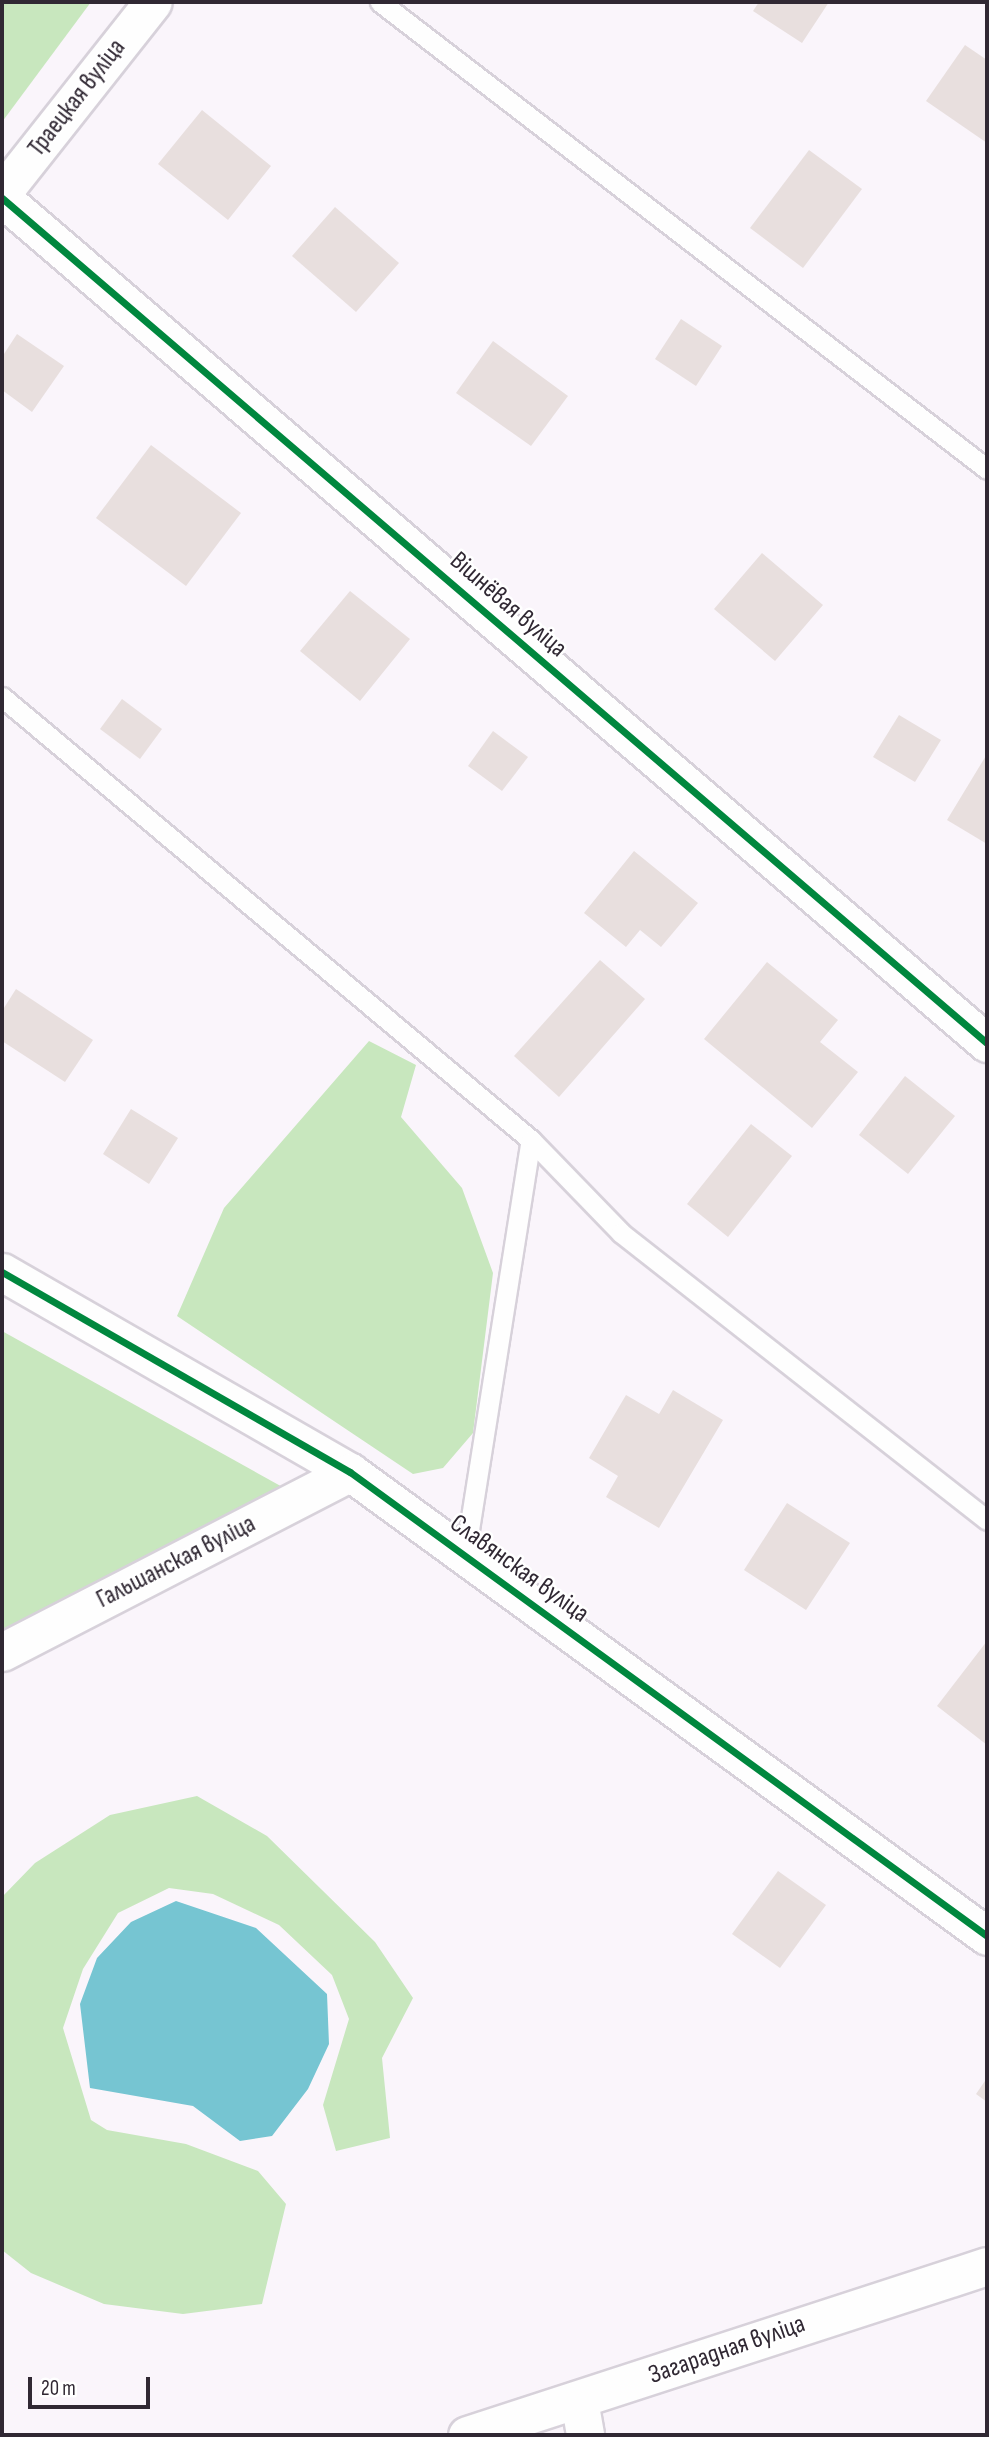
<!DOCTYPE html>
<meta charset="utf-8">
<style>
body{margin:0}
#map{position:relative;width:989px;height:2437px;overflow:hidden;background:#faf5fb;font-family:"Sofia Sans Condensed",sans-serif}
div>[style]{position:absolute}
.green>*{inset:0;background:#c8e7be}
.water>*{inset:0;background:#76c5d2}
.building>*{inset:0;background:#e8dfde}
.roads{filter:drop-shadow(2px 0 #d7d1da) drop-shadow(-2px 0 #d7d1da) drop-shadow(0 2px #d7d1da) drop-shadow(0 -2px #d7d1da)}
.lane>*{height:19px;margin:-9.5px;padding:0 9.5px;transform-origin:9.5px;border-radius:9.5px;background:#fefefe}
.street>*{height:37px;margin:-18.5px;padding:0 18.5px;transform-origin:18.5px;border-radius:18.5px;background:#fefefe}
.cycleway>*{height:7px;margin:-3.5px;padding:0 3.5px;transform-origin:3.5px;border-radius:3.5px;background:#00873e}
span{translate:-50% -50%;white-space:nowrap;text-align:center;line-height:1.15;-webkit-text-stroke:5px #fff;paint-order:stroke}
.street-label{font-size:26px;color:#302833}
.frame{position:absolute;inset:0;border:4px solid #302833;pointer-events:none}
.scale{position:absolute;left:28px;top:2377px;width:122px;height:32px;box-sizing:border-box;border:4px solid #302833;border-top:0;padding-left:9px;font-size:21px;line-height:24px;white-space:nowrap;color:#302833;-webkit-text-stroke:5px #fff;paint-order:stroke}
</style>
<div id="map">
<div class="green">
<i style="clip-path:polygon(2px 2px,91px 2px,2px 122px)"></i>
<i style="clip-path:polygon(369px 1041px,416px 1065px,401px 1117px,462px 1188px,493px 1273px,473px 1433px,443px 1468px,413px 1474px,177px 1316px,224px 1208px)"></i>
<i style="clip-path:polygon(2px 1331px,286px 1489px,2px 1631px)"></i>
<i style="clip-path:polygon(197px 1796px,267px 1836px,375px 1942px,413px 1998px,382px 2058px,390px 2138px,336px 2151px,323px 2105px,349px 2019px,332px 1975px,279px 1925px,213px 1894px,169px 1888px,118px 1913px,83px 1969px,63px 2028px,91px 2120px,107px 2130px,186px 2144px,258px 2171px,286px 2204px,262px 2304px,183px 2314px,104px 2304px,31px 2273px,2px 2250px,2px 1897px,35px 1863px,110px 1815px)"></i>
</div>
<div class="water">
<i style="clip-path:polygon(176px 1901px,256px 1928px,327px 1994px,329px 2044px,308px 2089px,272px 2136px,240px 2141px,193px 2106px,90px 2088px,80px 2004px,97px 1958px,131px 1922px)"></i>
</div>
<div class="building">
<i style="clip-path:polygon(759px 2px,829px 2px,802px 43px,753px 11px)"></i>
<i style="clip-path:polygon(965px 45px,987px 60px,987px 143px,926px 101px)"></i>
<i style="clip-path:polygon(202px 110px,271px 166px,228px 220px,158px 164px)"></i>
<i style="clip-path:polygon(809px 150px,862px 189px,803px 268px,750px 228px)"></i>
<i style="clip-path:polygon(335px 207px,399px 263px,356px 312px,292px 256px)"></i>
<i style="clip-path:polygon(681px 319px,722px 346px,696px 386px,655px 359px)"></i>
<i style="clip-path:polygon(17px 334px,64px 366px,32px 412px,2px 390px,2px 357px)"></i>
<i style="clip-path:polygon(493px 341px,568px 396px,531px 446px,456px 393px)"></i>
<i style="clip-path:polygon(151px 445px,241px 513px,186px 586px,96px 518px)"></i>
<i style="clip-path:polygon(762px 553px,823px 605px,775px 661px,714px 609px)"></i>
<i style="clip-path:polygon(350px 591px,410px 639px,360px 701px,300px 651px)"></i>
<i style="clip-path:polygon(122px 699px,162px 729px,140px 759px,100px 729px)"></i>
<i style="clip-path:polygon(899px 715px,941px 740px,915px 782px,873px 757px)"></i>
<i style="clip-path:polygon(493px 731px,528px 757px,502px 791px,468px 766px)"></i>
<i style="clip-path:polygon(987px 754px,987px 844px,947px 820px)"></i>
<i style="clip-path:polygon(634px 851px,698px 903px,661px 947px,640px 930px,626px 947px,584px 913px)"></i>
<i style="clip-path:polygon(600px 960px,645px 999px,559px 1097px,514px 1056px)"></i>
<i style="clip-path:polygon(767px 962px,838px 1020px,820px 1042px,858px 1072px,812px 1128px,704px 1039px)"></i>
<i style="clip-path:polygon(16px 989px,93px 1040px,65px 1082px,2px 1041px,2px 1011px)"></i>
<i style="clip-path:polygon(905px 1076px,955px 1116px,908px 1174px,859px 1135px)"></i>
<i style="clip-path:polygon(131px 1109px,178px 1138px,149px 1184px,103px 1154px)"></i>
<i style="clip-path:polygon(751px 1124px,792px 1156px,728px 1237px,687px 1204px)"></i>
<i style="clip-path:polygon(673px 1390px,723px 1420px,659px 1528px,606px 1497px,618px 1476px,589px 1458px,626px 1395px,659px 1414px)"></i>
<i style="clip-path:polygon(787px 1503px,850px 1543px,806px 1610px,744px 1570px)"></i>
<i style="clip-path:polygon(987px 1641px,987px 1745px,937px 1706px)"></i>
<i style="clip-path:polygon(778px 1871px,826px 1905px,780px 1968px,732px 1934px)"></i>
<i style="clip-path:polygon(987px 2078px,987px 2102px,976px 2094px)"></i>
</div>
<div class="roads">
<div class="lane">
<i style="left:380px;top:2px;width:766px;rotate:37.57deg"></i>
<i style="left:2px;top:697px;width:690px;rotate:39.94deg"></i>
<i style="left:531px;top:1140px;width:129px;rotate:45.9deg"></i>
<i style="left:621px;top:1233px;width:465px;rotate:38.1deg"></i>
<i style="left:465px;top:1555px;width:420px;rotate:-81deg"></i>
</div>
<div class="street">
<i style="left:2px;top:193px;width:243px;rotate:-51.7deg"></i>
<i style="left:2px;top:198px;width:1298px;rotate:40.63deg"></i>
<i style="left:2px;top:1272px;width:401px;rotate:29.9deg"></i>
<i style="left:350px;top:1472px;width:788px;rotate:36.07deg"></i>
<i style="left:2px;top:1652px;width:392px;rotate:-27.3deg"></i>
<i style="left:579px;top:2400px;width:36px;rotate:80deg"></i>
<i style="left:467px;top:2435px;width:547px;rotate:-18deg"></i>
</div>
</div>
<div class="cycleway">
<i style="left:2px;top:198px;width:1298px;rotate:40.63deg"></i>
<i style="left:2px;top:1272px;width:401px;rotate:29.9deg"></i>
<i style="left:350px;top:1472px;width:788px;rotate:36.07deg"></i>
</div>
<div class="street-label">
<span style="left:77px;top:98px;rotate:-52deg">Траецкая вуліца</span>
<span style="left:508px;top:605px;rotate:41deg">Вішнёвая вуліца</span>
<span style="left:176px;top:1562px;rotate:-27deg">Гальшанская вуліца</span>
<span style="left:519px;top:1569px;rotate:36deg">Славянская вуліца</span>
<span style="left:727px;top:2350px;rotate:-19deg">Загарадная вуліца</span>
</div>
<div class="frame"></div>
<div class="scale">20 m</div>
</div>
